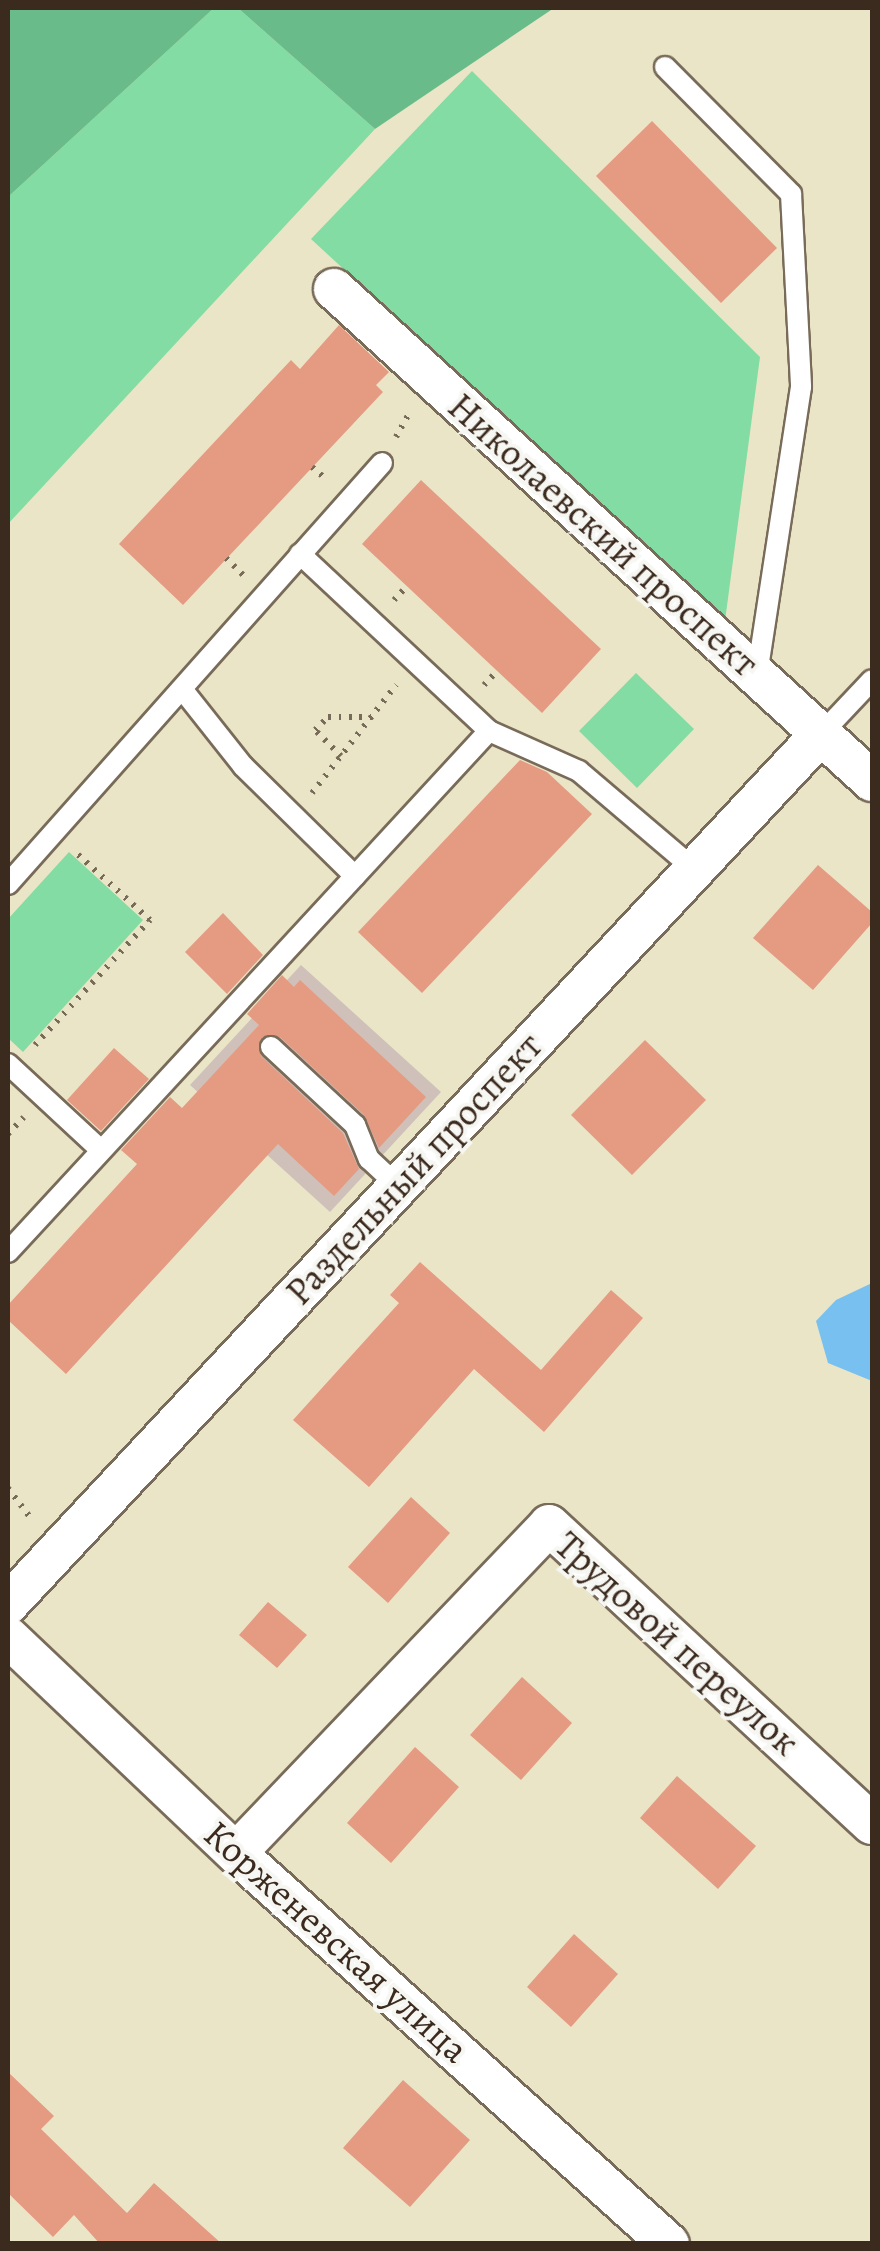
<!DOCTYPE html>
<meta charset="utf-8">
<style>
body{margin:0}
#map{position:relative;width:880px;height:2251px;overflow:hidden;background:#ebe5c7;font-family:Alegreya,serif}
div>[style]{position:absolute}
.industrial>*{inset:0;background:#cfc1ba}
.green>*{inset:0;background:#82dca3}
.forest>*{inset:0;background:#69bc89}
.water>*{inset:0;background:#77c0f0}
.building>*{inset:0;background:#e59a82}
.path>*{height:6px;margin-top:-3px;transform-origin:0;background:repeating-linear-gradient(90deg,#796b59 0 2.5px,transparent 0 10.5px)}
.roads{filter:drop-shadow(2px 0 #796b59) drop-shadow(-2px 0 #796b59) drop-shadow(0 2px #796b59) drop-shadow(0 -2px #796b59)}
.lane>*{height:20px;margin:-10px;padding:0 10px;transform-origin:10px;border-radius:10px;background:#fff}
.street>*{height:40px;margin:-20px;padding:0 20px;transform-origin:20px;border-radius:20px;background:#fff}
span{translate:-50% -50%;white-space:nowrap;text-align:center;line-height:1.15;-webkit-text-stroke:8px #f6f6f2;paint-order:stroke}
.street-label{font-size:38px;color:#3b2a1e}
.frame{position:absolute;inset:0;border:10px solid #3b2a1e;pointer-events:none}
</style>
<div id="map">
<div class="industrial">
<i style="clip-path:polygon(301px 965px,441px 1092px,330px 1212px,190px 1085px)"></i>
</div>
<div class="green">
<i style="clip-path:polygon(214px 8px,238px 8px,375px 129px,8px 524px,8px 197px)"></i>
<i style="clip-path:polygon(472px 71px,760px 357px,725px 621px,311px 239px)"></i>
<i style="clip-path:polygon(636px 673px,694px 729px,637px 788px,579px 731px)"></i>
<i style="clip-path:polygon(69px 852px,143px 920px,23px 1052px,8px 1038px,8px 919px)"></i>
</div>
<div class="forest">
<i style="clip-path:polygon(8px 8px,214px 8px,8px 197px)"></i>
<i style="clip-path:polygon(238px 8px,554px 8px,375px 129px)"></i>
</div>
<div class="water">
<i style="clip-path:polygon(872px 1283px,872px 1381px,828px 1363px,816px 1321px,836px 1300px)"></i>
</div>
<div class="building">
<i style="clip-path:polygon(652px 121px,777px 248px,721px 303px,596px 176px)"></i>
<i style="clip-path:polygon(339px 325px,389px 372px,376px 385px,383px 392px,183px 605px,119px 544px,291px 360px,300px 369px)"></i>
<i style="clip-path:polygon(421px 480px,601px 649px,542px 713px,362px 544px)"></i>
<i style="clip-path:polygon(520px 760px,547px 772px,592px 814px,422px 993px,358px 932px)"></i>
<i style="clip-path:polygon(818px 865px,872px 912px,872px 923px,813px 990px,753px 938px)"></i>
<i style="clip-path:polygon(223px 913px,263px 955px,227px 994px,185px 952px)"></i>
<i style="clip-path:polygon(282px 975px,294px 987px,300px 980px,426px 1097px,379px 1148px,364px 1115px,280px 1037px,262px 1037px,261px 1056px,343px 1133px,359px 1169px,334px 1196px,278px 1144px,66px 1374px,8px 1320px,8px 1305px,137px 1164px,121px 1150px,170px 1097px,182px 1108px,259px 1025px,247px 1014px)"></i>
<i style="clip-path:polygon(645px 1040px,706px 1100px,632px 1175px,571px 1115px)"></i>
<i style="clip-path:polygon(114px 1048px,149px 1079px,101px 1131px,67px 1100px)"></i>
<i style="clip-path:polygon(420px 1262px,541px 1370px,611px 1290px,643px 1318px,544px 1432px,474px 1369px,369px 1487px,293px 1420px,399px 1303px,390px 1295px)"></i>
<i style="clip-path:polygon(411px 1497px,450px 1533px,388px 1603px,348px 1567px)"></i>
<i style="clip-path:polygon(268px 1602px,307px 1635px,277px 1668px,239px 1635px)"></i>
<i style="clip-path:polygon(522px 1677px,572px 1723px,521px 1780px,470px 1735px)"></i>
<i style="clip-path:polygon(415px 1747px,459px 1787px,391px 1863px,347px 1823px)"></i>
<i style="clip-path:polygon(677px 1776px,756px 1846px,718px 1889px,640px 1818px)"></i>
<i style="clip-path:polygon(574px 1934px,618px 1974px,571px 2027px,527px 1987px)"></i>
<i style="clip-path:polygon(8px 2072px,54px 2116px,41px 2129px,127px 2213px,154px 2183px,222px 2244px,100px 2244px,74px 2215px,53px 2237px,8px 2193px)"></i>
<i style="clip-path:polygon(403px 2080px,470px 2140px,410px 2207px,343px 2148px)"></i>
</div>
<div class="path">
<i style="left:396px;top:437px;width:26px;rotate:-61deg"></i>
<i style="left:312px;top:467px;width:18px;rotate:41deg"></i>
<i style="left:226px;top:558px;width:24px;rotate:45deg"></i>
<i style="left:394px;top:600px;width:19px;rotate:-47deg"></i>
<i style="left:484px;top:685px;width:19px;rotate:-47deg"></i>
<i style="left:341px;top:756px;width:37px;rotate:-135deg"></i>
<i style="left:315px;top:730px;width:18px;rotate:-45deg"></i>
<i style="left:328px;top:717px;width:43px"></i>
<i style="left:312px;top:793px;width:137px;rotate:-52.1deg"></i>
<i style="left:35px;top:1045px;width:170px;rotate:-47.4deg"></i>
<i style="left:150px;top:920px;width:103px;rotate:-137.8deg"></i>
<i style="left:8px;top:1134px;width:23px;rotate:-47deg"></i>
<i style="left:8px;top:1488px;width:39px;rotate:53deg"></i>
</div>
<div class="roads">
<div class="lane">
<i style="left:665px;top:67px;width:179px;rotate:45.2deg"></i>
<i style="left:791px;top:194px;width:193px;rotate:87deg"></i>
<i style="left:801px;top:387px;width:292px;rotate:98.7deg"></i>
<i style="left:300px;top:554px;width:259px;rotate:43.1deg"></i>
<i style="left:489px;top:731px;width:98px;rotate:24deg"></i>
<i style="left:579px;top:771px;width:151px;rotate:40.4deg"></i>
<i style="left:182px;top:689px;width:98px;rotate:51.6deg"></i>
<i style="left:243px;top:766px;width:157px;rotate:44.5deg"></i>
<i style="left:821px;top:734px;width:74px;rotate:-46.6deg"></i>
<i style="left:8px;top:884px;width:563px;rotate:-48.38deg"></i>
<i style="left:271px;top:1047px;width:115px;rotate:42.9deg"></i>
<i style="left:355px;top:1125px;width:37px;rotate:68deg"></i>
<i style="left:369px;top:1159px;width:40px;rotate:43deg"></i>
<i style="left:8px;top:1064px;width:127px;rotate:42.8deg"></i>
<i style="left:8px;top:1252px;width:709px;rotate:-47.29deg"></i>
</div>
<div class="street">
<i style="left:334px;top:289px;width:729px;rotate:42.44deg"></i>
<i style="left:8px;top:1604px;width:1191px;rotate:-46.94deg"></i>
<i style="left:8px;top:1637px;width:314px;rotate:43.5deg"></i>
<i style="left:236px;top:1853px;width:583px;rotate:42.08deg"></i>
<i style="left:236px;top:1853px;width:453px;rotate:-46.3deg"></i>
<i style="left:549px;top:1525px;width:440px;rotate:42.8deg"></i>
</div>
</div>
<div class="street-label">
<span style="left:603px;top:535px;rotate:42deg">Николаевский проспект</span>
<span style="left:414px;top:1169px;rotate:-47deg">Раздельный проспект</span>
<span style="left:677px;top:1644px;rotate:42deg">Трудовой переулок</span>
<span style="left:336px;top:1942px;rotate:42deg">Корженевская улица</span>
</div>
<div class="frame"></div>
</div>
